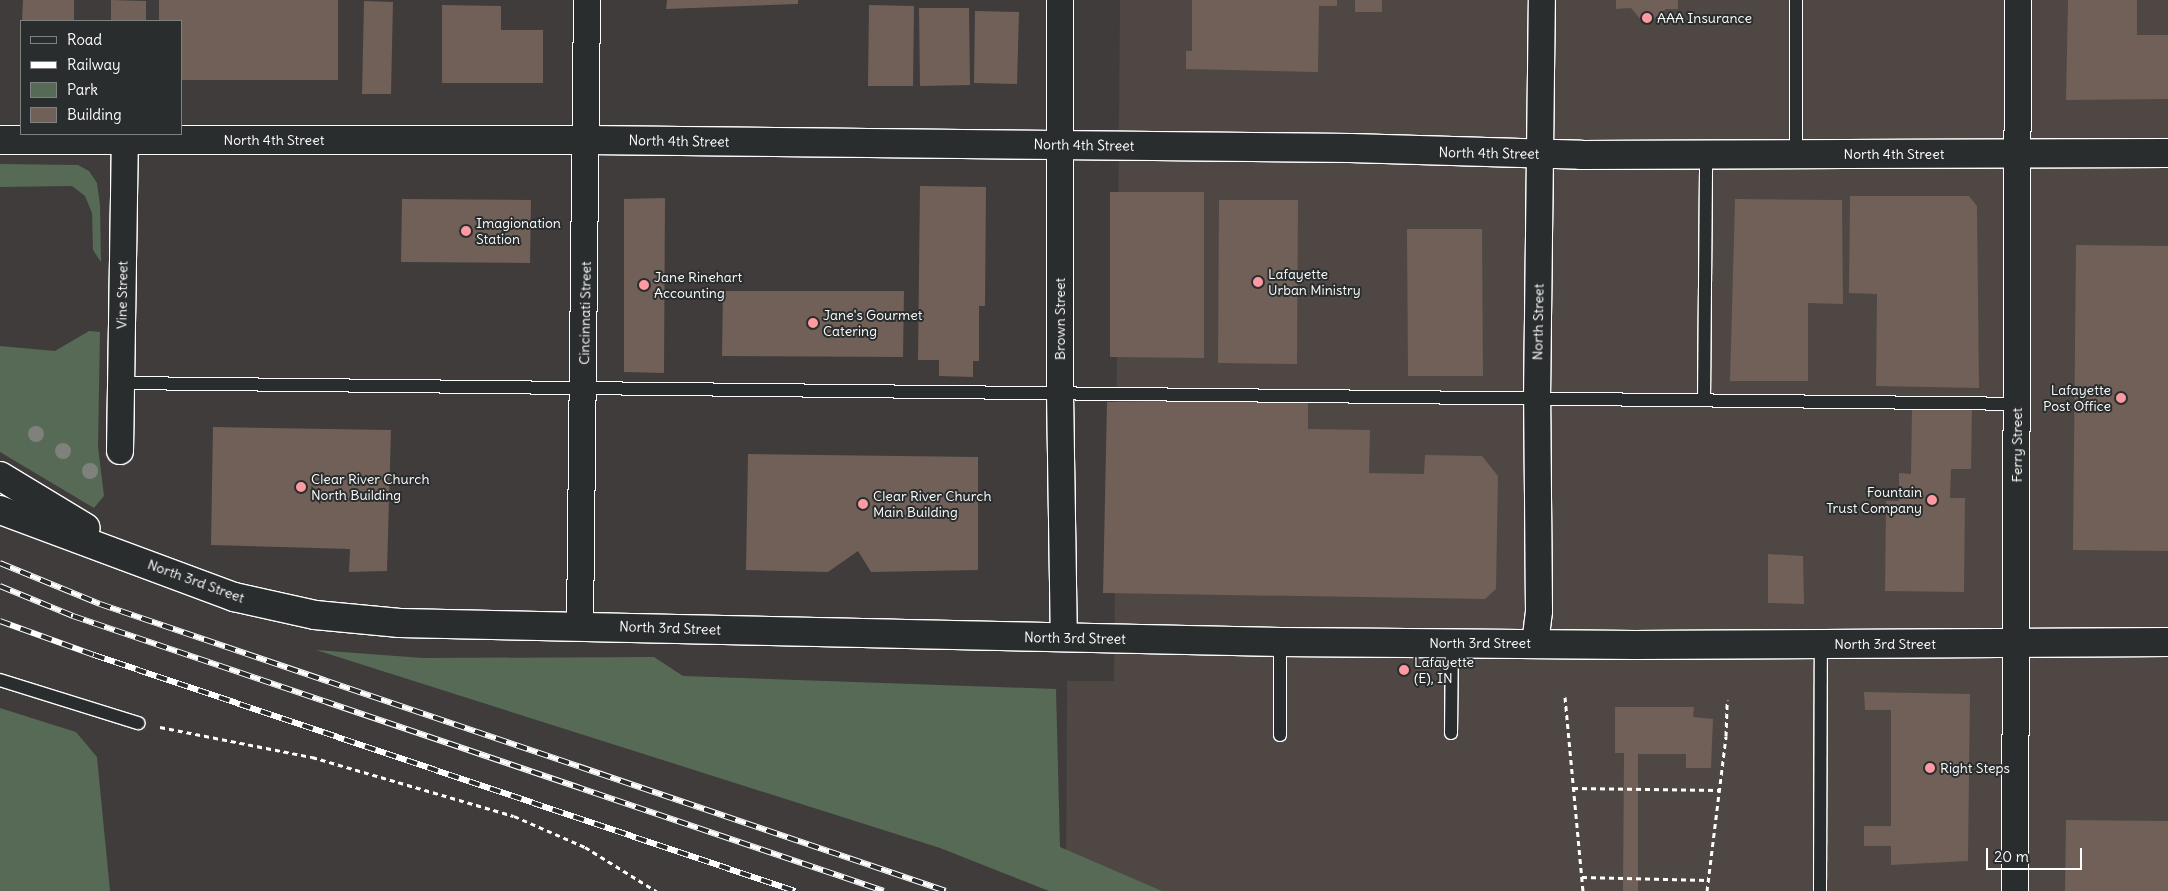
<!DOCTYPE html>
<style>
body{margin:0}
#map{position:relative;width:2168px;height:891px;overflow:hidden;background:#3f3c3b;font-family:Delius,sans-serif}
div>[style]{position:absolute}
.built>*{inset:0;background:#4e4744}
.green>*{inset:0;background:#566a55}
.building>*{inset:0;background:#706058}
.path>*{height:3px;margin-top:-1.5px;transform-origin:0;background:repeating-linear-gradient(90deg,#fff 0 5px,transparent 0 9px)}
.roads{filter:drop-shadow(1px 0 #fff) drop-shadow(-1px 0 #fff) drop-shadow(0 1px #fff) drop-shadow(0 -1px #fff)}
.lane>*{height:12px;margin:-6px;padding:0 6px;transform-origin:6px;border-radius:6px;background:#2a2d2e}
.street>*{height:26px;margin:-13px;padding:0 13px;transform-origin:13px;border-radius:13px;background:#2a2d2e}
.secondary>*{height:28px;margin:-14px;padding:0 14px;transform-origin:14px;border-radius:14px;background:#2a2d2e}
.rail>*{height:5.5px;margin-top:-2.75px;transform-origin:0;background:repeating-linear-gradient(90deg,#2a2d2e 0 11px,#fff 0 22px);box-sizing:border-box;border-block:1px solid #fff}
.trees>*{width:16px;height:16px;margin:-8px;border-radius:50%;background:#7f827c}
.dots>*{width:14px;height:14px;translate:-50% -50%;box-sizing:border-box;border:2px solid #2a2d2e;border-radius:50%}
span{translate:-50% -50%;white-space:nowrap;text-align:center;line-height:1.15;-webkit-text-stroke:4px #2a2d2e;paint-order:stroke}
.poi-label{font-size:14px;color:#fff}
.left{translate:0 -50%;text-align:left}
.right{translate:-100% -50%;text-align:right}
.street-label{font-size:14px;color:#fff}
.legend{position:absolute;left:20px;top:20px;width:162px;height:115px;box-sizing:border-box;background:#2a2d2e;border:1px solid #7f8182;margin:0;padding:6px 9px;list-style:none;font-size:15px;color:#fff}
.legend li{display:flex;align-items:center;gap:10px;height:25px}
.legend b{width:25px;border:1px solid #7f8182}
.scale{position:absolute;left:1986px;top:848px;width:96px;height:22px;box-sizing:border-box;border:2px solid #fff;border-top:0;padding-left:6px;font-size:15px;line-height:18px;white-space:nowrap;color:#fff;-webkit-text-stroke:4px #2a2d2e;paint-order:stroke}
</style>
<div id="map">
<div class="built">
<i style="clip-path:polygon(1120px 0,2168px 0,2168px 891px,1066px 891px,1067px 681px,1114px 681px)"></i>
</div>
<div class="green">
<i style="clip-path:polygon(0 164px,78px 165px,89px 171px,97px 183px,100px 205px,101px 262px,93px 250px,92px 213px,85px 196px,72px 186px,0 187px)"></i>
<i style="clip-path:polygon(89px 331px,100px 332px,98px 447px,104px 496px,94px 508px,0 452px,0 346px,55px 351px)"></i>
<i style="clip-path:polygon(316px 650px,423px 658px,654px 657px,683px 676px,1056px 689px,1060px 847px,1162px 891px,1049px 891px,940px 848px)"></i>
<i style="clip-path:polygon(0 708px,76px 732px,97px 757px,110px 891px,0 891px)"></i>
</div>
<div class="building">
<i style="clip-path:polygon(23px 0,74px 0,74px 21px,22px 21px)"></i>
<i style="clip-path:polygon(111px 0,146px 1px,146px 21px,111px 21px)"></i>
<i style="clip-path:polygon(159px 0,338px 0,338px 80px,181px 80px,181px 21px,159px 21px)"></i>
<i style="clip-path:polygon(667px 0,798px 0,798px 4px,666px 9px)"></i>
<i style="clip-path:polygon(1192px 0,1337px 0,1337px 6px,1319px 6px,1318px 72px,1186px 69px,1186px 51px,1192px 51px)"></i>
<i style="clip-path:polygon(1355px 0,1382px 0,1382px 12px,1355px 12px)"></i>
<i style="clip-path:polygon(1616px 0,1678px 0,1678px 9px,1666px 9px,1646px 26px,1631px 8px,1616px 9px)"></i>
<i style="clip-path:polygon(2068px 0,2137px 0,2137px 35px,2168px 35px,2168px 99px,2066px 100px)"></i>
<i style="clip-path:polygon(364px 1px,393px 2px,391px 94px,362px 94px)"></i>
<i style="clip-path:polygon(442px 5px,501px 6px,501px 30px,543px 30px,543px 83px,442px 83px)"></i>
<i style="clip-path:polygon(869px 5px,914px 6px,913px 86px,868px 86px)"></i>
<i style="clip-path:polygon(919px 8px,969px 8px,970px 85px,920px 86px)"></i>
<i style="clip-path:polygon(975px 11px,1019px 12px,1017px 84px,974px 83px)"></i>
<i style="clip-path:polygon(920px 186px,986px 187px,985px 306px,979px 306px,979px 361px,973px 361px,973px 377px,939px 376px,939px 360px,918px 360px)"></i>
<i style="clip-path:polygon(1110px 192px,1204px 192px,1204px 358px,1110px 357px)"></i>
<i style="clip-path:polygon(1850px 196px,1969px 196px,1977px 206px,1979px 388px,1876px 386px,1877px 294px,1849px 293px)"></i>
<i style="clip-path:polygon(665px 198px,664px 373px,624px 372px,624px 199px)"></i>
<i style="clip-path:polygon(402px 199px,531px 200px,530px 263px,401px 262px)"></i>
<i style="clip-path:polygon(1735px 199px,1842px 200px,1843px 304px,1808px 303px,1808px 381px,1730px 381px)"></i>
<i style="clip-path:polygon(1219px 200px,1298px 200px,1297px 364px,1218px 363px)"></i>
<i style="clip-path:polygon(1407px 229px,1482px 229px,1483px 376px,1408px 376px)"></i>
<i style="clip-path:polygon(2076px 245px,2168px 246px,2168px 551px,2073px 550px)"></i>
<i style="clip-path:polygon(723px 291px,904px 291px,903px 357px,722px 356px)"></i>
<i style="clip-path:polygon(1236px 400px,1308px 402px,1308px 429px,1370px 430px,1369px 473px,1424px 474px,1425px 455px,1482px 456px,1498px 476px,1496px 589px,1485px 599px,1103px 593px,1107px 402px)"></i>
<i style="clip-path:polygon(1912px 408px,1972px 408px,1971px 469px,1951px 469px,1950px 498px,1965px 498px,1964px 592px,1885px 591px,1886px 501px,1899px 501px,1899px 473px,1911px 474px)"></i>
<i style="clip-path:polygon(213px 427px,391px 430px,387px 571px,349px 572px,350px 549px,211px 545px)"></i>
<i style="clip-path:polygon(748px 454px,978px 457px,978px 570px,871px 572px,858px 551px,828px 572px,746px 570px)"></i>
<i style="clip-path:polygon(1768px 554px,1803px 556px,1804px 604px,1768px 603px)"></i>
<i style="clip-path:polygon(1864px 692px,1970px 694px,1968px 861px,1891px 865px,1891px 846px,1864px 846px,1864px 826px,1891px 826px,1891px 710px,1865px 710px)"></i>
<i style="clip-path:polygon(1615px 707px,1694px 707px,1693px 717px,1713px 719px,1711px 768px,1686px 768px,1686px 754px,1638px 754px,1638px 891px,1623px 891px,1624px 753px,1615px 753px)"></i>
<i style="clip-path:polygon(2066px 820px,2168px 821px,2168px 891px,2065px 891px)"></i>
</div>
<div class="path">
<i style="left:1565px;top:697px;width:195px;rotate:84.7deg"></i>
<i style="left:160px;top:727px;width:155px;rotate:11.2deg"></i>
<i style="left:312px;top:757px;width:210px;rotate:16.3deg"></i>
<i style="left:514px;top:816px;width:77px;rotate:23.6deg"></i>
<i style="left:585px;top:847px;width:84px;rotate:31.8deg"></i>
<i style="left:1573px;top:788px;width:146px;rotate:0.8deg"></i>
<i style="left:1582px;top:877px;width:126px;rotate:1.4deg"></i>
<i style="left:1707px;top:891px;width:156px;rotate:-83deg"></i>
<i style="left:1726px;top:736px;width:36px;rotate:-88deg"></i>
</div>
<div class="roads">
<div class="lane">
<i style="left:1796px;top:154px;width:154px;rotate:-90deg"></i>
<i style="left:121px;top:383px;width:1896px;rotate:0.63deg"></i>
<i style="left:1704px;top:400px;width:246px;rotate:-89.5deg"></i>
<i style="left:0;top:680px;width:145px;rotate:17.3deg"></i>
<i style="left:1451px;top:733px;width:90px;rotate:-89.4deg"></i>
<i style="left:1280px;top:735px;width:93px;rotate:-90deg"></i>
<i style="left:1820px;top:891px;width:247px;rotate:-89.8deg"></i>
</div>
<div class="street">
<i style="left:1060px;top:0;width:392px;rotate:90deg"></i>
<i style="left:1060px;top:392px;width:246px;rotate:89.1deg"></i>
<i style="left:120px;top:451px;width:311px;rotate:-89.1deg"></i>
<i style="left:580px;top:626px;width:626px;rotate:-89.36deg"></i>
<i style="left:1535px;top:644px;width:33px;rotate:-83deg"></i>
<i style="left:1539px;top:611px;width:212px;rotate:-90.5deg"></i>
<i style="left:1537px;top:399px;width:399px;rotate:-89.3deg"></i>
<i style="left:2015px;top:891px;width:891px;rotate:-89.81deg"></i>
</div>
<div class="secondary">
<i style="left:0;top:140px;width:588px"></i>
<i style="left:588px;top:140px;width:762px;rotate:0.6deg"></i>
<i style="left:1350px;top:148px;width:231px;rotate:1.7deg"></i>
<i style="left:1581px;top:155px;width:587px;rotate:-0.2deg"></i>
<i style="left:0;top:476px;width:100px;rotate:31.2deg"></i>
<i style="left:0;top:510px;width:250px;rotate:20.4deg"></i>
<i style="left:234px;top:597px;width:83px;rotate:12.5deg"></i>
<i style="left:315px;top:615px;width:85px;rotate:5.4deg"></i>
<i style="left:400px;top:623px;width:880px;rotate:1.24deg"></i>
<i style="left:1280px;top:642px;width:355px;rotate:0.5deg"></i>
<i style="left:1635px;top:645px;width:533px;rotate:-0.32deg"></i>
</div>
</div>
<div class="rail">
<i style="left:0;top:563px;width:108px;rotate:22.3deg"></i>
<i style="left:100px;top:604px;width:893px;rotate:18.74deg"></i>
<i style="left:0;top:586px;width:79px;rotate:22.3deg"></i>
<i style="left:73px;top:616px;width:856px;rotate:18.73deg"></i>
<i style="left:0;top:621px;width:100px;rotate:19.9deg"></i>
<i style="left:94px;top:655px;width:740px;rotate:18.61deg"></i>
</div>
<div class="trees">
<i style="left:36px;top:434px"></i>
<i style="left:63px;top:451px"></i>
<i style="left:90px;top:471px"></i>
</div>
<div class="dots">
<i style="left:1647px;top:18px;background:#ff9aa2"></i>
<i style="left:466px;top:231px;background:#ff9aa2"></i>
<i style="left:1258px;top:282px;background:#ff9aa2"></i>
<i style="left:644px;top:285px;background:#ff9aa2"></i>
<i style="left:813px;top:323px;background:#ff9aa2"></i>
<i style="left:2121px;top:398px;background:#ff9aa2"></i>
<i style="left:301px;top:487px;background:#ff9aa2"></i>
<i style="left:1932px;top:500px;background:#ff9aa2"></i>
<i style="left:863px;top:504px;background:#ff9aa2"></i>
<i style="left:1404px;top:670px;background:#ff9aa2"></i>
<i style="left:1930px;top:768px;background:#ff9aa2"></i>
</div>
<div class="poi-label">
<span class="left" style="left:1657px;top:18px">AAA Insurance</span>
<span class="left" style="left:476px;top:231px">Imagionation<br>Station</span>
<span class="left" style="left:1268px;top:282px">Lafayette<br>Urban Ministry</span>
<span class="left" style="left:654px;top:285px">Jane Rinehart<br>Accounting</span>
<span class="left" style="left:823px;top:323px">Jane's Gourmet<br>Catering</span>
<span class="right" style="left:2111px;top:398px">Lafayette<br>Post Office</span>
<span class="left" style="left:311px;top:487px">Clear River Church<br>North Building</span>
<span class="right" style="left:1922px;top:500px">Fountain<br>Trust Company</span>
<span class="left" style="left:873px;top:504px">Clear River Church<br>Main Building</span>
<span class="left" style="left:1414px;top:670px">Lafayette<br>(E), IN</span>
<span class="left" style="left:1940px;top:768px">Right Steps</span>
</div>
<div class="street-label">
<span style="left:274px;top:140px">North 4th Street</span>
<span style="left:679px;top:141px;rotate:1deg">North 4th Street</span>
<span style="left:1084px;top:145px;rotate:1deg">North 4th Street</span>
<span style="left:1489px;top:153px;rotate:1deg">North 4th Street</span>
<span style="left:1894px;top:154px">North 4th Street</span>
<span style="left:122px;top:295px;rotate:-89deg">Vine Street</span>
<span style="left:585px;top:313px;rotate:-89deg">Cincinnati Street</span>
<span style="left:1060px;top:319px;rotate:-90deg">Brown Street</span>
<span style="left:1538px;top:322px;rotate:-89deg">North Street</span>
<span style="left:2017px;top:445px;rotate:-90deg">Ferry Street</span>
<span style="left:196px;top:581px;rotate:20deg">North 3rd Street</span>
<span style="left:670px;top:628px;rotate:2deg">North 3rd Street</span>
<span style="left:1075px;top:638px;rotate:1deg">North 3rd Street</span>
<span style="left:1480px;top:643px">North 3rd Street</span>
<span style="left:1885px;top:644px">North 3rd Street</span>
</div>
<ul class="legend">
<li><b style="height:6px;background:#2a2d2e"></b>Road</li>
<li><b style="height:6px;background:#fff"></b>Railway</li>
<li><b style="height:14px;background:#566a55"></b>Park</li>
<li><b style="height:14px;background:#706058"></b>Building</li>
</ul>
<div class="scale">20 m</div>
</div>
